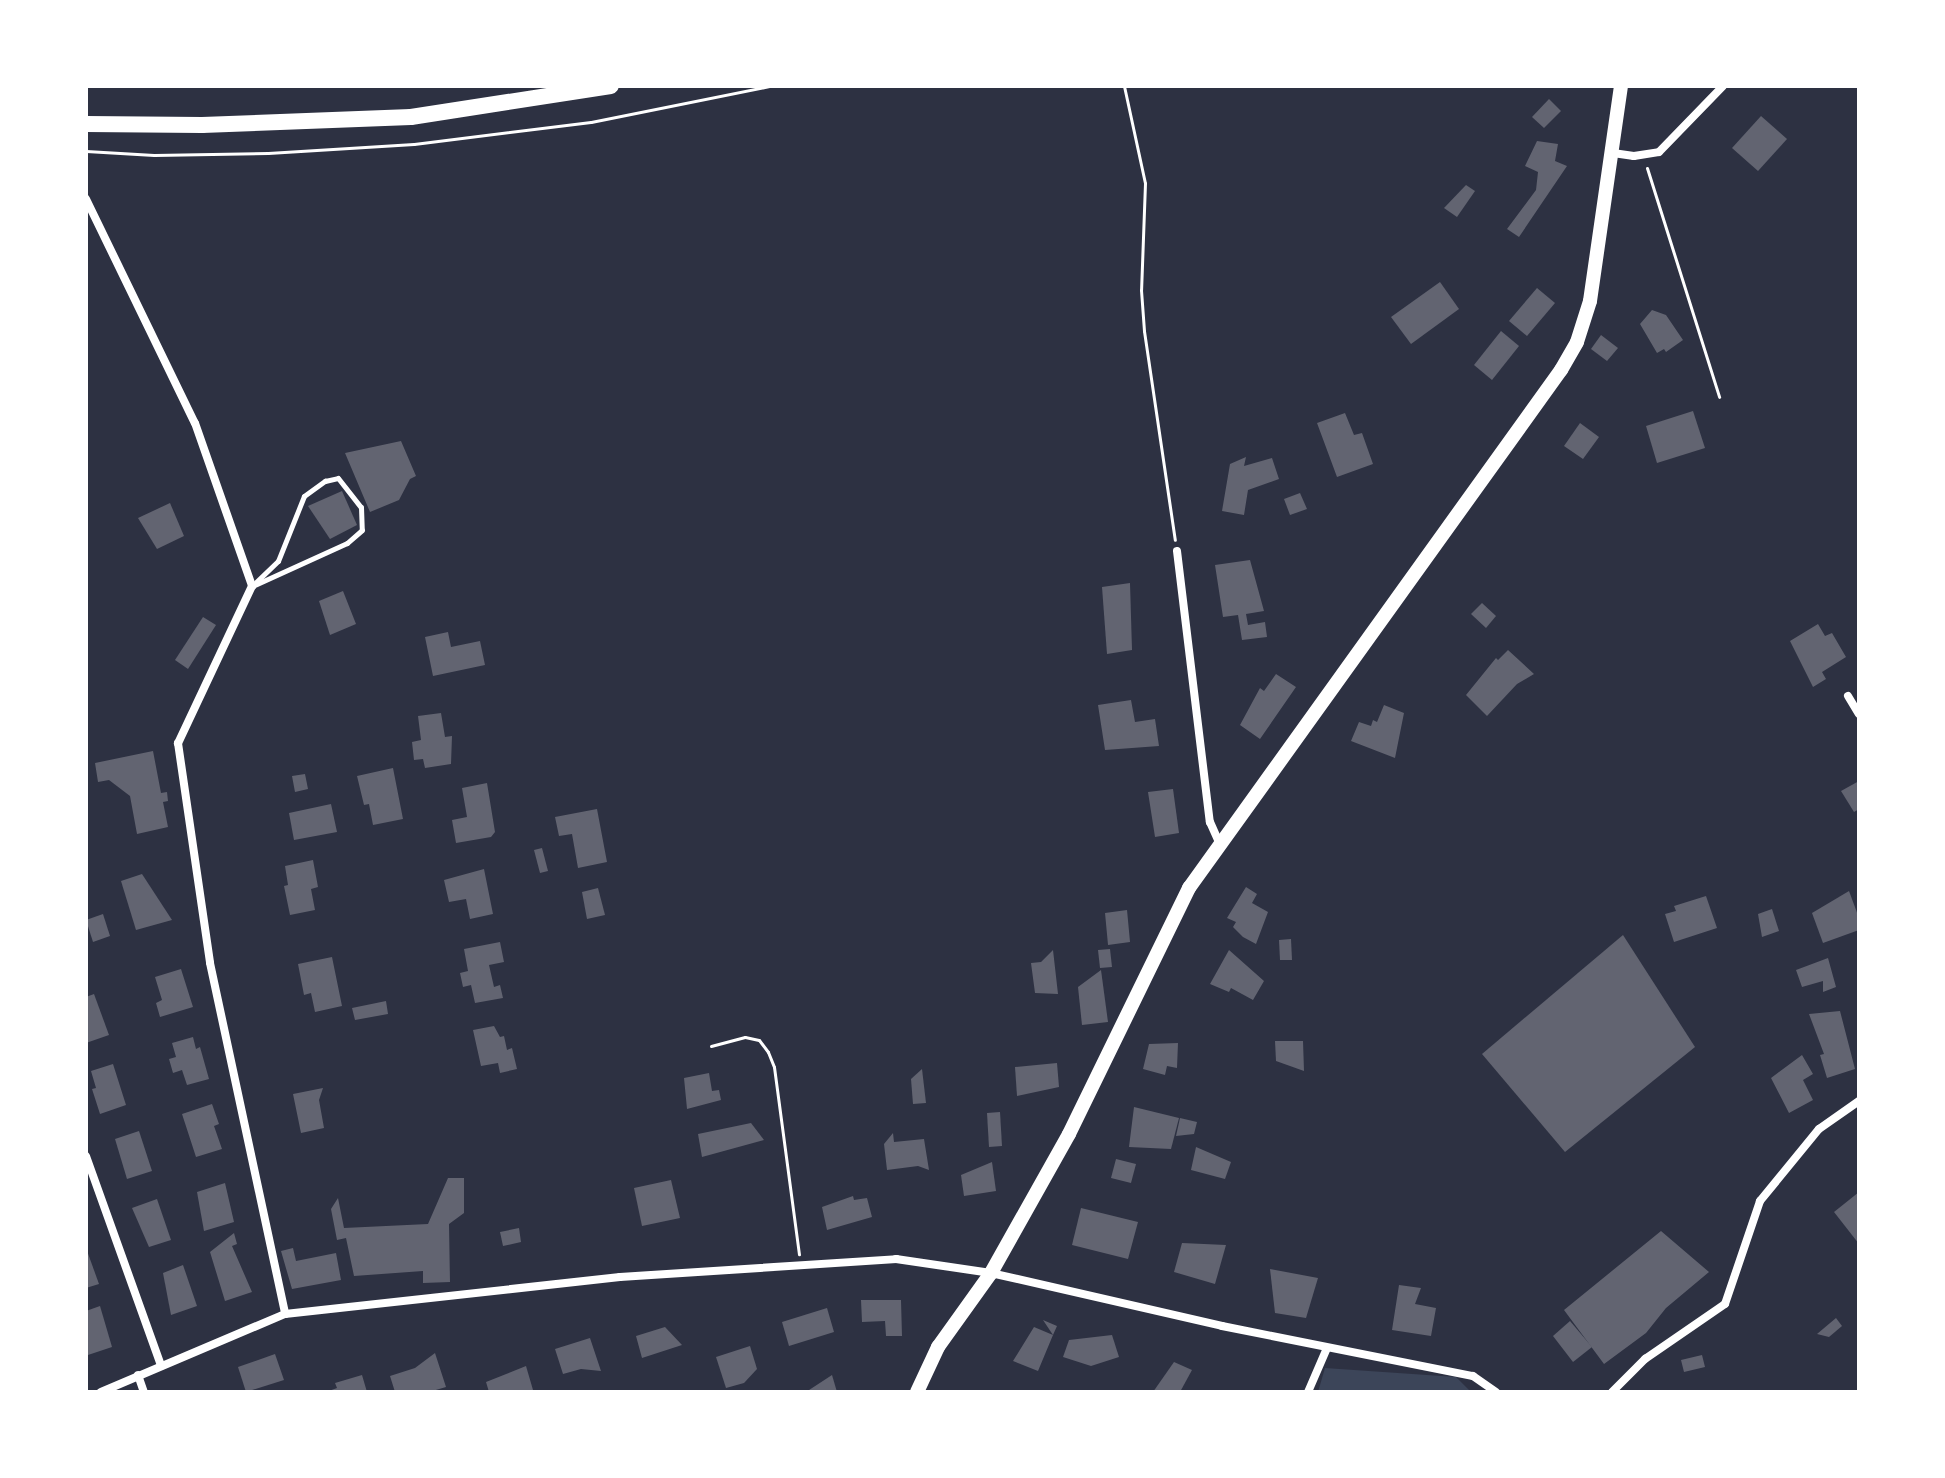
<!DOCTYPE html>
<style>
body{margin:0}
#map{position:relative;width:1945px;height:1478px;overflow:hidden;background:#2d3142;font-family:"Nunito Sans",sans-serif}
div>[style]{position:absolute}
.green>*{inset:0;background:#3c4559}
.building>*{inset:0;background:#626471}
.path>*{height:3px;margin:-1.5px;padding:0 1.5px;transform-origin:1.5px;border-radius:1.5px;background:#fff}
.service>*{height:5px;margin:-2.5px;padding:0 2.5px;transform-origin:2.5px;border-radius:2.5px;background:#fff}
.minor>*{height:8px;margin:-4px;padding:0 4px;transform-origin:4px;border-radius:4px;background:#fff}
.tertiary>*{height:14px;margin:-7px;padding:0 7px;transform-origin:7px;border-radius:7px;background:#fff}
.primary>*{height:16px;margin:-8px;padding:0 8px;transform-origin:8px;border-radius:8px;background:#fff}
span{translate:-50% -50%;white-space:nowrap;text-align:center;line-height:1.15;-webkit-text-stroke:8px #fff;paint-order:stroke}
.frame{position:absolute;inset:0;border:88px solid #fff;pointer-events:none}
</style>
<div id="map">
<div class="green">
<i style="clip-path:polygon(1325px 1368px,1456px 1377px,1471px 1392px,1318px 1392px)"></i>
</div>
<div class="building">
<i style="clip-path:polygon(1549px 99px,1561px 111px,1544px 128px,1532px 117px)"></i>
<i style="clip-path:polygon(1761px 116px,1787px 139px,1758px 171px,1732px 148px)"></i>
<i style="clip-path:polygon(1537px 141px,1558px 144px,1555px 161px,1567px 166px,1519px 237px,1507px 229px,1536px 190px,1538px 172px,1525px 166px)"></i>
<i style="clip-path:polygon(1466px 185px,1475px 191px,1457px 217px,1444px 208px)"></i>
<i style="clip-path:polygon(1440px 282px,1459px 309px,1411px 344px,1391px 317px)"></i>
<i style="clip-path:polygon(1537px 288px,1555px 303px,1527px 336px,1509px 321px)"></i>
<i style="clip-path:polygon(1652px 310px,1666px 315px,1683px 340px,1666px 352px,1664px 349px,1657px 353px,1640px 324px)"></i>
<i style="clip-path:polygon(1501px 331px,1519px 346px,1492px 380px,1474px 365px)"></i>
<i style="clip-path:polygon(1601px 335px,1618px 348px,1607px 361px,1591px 349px)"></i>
<i style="clip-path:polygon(1693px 411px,1705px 448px,1657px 463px,1646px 426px)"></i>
<i style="clip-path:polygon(1345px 413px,1354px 435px,1362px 433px,1373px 464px,1337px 477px,1317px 423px)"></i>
<i style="clip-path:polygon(1580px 423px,1599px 437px,1583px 459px,1564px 446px)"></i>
<i style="clip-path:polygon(401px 441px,416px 476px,410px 479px,399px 500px,370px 512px,345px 453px)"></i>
<i style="clip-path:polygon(1246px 457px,1244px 466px,1272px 458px,1279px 479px,1248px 490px,1244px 515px,1222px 511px,1230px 464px)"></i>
<i style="clip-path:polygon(342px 491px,357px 525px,330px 539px,308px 506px)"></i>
<i style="clip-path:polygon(1300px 493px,1307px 509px,1290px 515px,1284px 499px)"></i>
<i style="clip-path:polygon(170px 503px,184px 536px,157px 549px,138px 518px)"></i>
<i style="clip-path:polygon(1250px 560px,1264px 611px,1246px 614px,1248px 625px,1265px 622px,1267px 637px,1242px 640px,1238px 615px,1223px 617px,1215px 565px)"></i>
<i style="clip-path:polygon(1130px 583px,1132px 650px,1107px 654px,1102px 587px)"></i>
<i style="clip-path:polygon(343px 591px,356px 624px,330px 635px,319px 601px)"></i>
<i style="clip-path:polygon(1482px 603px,1496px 616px,1486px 628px,1471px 614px)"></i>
<i style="clip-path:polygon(203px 617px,216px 625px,188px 669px,175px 660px)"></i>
<i style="clip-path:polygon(1818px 624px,1825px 636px,1832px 633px,1846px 657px,1822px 672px,1826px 679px,1813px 687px,1790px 641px)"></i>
<i style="clip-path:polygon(448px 632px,451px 647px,480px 641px,485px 665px,433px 676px,425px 637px)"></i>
<i style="clip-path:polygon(1508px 650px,1534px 674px,1517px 684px,1487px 716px,1466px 695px,1496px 658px,1498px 660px)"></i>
<i style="clip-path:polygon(1276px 674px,1296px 687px,1260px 739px,1240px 725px,1260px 688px,1264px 691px)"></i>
<i style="clip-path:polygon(1131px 700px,1135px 722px,1155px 719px,1159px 746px,1105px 750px,1098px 705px)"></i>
<i style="clip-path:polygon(1384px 705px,1404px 713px,1395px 758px,1351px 741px,1359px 722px,1371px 726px,1373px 720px,1377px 722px)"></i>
<i style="clip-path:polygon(441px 713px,445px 737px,452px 736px,451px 764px,425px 768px,423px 759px,414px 760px,412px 742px,421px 740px,418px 716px)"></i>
<i style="clip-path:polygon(153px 751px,161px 793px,167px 792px,168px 801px,163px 802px,168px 827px,137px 834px,130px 796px,109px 780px,98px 782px,95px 763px)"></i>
<i style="clip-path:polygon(393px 768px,403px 819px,373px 825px,369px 804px,364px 805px,357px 776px)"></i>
<i style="clip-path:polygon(305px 774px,308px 789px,295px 792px,292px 776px)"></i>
<i style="clip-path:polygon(1859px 781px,1859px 809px,1854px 812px,1841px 791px)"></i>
<i style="clip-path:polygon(487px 783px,495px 832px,491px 837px,456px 843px,452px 820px,467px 817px,462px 788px)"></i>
<i style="clip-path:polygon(1173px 789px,1179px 833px,1155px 837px,1148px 792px)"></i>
<i style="clip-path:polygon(331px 804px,337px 832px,294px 840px,289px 813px)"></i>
<i style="clip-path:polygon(597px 809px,607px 862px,578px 868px,572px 834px,559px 836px,555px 817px)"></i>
<i style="clip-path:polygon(542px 848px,548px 871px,540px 873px,534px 850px)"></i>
<i style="clip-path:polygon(313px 860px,318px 887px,311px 889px,315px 910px,290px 915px,284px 886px,288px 885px,285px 866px)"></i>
<i style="clip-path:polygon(484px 869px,493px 914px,470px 919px,466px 899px,449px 902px,444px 880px)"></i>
<i style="clip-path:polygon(142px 874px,172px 920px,136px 930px,121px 881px)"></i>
<i style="clip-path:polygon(1246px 887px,1257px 894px,1252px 903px,1268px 912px,1256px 944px,1243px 937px,1233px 927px,1236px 922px,1227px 918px)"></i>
<i style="clip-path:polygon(598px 888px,605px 915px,587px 919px,582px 892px)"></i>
<i style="clip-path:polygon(1849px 891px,1859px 918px,1859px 930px,1823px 943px,1812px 913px)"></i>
<i style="clip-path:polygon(1706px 896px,1717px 928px,1674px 942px,1665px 914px,1676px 911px,1674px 906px)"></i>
<i style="clip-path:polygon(1772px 909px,1779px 931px,1762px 937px,1758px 914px)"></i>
<i style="clip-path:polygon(1127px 910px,1130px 942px,1108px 945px,1105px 913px)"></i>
<i style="clip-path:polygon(103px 914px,110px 936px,93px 942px,86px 920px)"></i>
<i style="clip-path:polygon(1623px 935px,1695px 1047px,1565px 1152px,1482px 1054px)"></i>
<i style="clip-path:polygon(1291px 939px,1292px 960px,1280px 960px,1279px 940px)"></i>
<i style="clip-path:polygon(500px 942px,504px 962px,489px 965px,494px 987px,500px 985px,503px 998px,475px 1003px,471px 985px,463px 987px,460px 973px,468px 971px,464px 949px)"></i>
<i style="clip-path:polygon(1110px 949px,1112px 967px,1100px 968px,1098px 950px)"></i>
<i style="clip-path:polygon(1053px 950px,1058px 994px,1035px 993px,1031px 963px,1041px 962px)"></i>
<i style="clip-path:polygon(1229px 950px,1264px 981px,1253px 1000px,1231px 988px,1229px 992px,1210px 984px)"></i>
<i style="clip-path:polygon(332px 957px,342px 1006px,315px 1012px,311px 993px,304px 995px,298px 964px)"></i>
<i style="clip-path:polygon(1828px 958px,1836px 987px,1823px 992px,1823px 981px,1802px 987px,1796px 970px)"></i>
<i style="clip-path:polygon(181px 969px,193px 1007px,160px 1017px,156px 1003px,162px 1000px,155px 977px)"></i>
<i style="clip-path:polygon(1101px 970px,1108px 1022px,1082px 1025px,1078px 987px)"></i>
<i style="clip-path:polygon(94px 994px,109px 1035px,86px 1043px,86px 997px)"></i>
<i style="clip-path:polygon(386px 1001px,388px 1014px,355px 1020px,352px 1008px)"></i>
<i style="clip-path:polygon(1840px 1011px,1855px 1069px,1827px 1078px,1820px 1055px,1824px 1054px,1809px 1014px)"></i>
<i style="clip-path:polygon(494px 1026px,500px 1037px,504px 1036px,507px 1050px,512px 1048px,517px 1069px,500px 1073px,498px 1063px,481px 1066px,473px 1030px)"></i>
<i style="clip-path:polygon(193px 1037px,196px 1049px,200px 1047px,209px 1079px,187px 1085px,182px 1070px,173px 1073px,169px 1059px,176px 1057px,172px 1043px)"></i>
<i style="clip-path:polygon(1275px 1041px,1303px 1041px,1304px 1071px,1276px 1061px)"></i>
<i style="clip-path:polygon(1178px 1043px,1177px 1068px,1167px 1066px,1165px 1075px,1143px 1069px,1149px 1044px)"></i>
<i style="clip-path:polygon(1802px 1055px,1813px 1074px,1803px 1080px,1813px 1100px,1789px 1113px,1771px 1078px)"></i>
<i style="clip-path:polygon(1057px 1063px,1059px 1087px,1017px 1096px,1015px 1067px)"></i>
<i style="clip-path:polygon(113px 1064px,126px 1105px,100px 1114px,92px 1089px,96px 1088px,91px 1071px)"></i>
<i style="clip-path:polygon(922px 1069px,926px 1103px,913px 1104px,911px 1079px)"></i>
<i style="clip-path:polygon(709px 1073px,712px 1091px,719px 1090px,721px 1100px,687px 1109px,684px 1078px)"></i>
<i style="clip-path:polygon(323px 1088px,319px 1100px,324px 1128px,301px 1133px,293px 1094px)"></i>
<i style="clip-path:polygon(212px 1104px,219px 1124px,214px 1126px,222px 1149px,196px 1157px,182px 1114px)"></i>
<i style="clip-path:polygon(1134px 1107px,1179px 1118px,1171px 1149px,1129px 1147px)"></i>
<i style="clip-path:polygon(1000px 1112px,1002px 1146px,989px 1147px,987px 1113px)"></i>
<i style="clip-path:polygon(1180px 1118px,1197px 1122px,1194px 1134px,1176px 1136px)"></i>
<i style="clip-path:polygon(751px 1123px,764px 1140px,702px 1157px,698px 1134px)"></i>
<i style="clip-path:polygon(139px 1131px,152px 1171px,127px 1179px,115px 1139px)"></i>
<i style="clip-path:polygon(893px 1133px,894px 1142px,924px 1139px,929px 1170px,918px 1166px,887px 1170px,884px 1144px)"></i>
<i style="clip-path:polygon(1196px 1147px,1231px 1162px,1225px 1179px,1191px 1170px)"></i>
<i style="clip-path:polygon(1116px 1159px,1136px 1164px,1131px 1183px,1111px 1178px)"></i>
<i style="clip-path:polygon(992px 1162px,996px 1191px,964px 1196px,961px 1175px)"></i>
<i style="clip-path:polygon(448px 1178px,464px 1178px,464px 1213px,449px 1224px,450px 1282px,423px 1283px,423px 1271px,354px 1276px,346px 1238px,337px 1240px,331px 1209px,338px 1198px,344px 1228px,428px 1224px)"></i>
<i style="clip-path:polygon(671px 1180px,680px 1218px,642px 1226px,634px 1188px)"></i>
<i style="clip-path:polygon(225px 1183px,234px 1222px,204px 1231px,197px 1192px)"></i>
<i style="clip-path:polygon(1859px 1192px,1859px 1244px,1834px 1212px)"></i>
<i style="clip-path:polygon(853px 1196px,854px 1200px,867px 1198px,872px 1217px,827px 1230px,822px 1207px)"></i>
<i style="clip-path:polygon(157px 1199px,171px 1240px,149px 1247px,132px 1208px)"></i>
<i style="clip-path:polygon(1081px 1208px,1138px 1222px,1128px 1259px,1072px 1245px)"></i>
<i style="clip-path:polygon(519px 1228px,521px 1242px,503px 1246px,500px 1232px)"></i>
<i style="clip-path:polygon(1661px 1231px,1709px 1272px,1666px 1308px,1646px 1333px,1604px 1364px,1564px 1310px)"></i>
<i style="clip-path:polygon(234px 1233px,237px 1244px,232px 1246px,252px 1292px,225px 1301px,210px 1252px)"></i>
<i style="clip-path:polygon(1182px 1243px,1226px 1245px,1215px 1284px,1174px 1272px)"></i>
<i style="clip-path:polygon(86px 1248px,99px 1284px,86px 1288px)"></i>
<i style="clip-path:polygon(293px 1248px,296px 1261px,336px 1253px,341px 1280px,292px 1289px,281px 1251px)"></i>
<i style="clip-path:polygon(183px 1265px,197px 1306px,171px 1315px,163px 1273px)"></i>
<i style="clip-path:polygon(1270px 1269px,1318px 1278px,1306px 1318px,1275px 1313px)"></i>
<i style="clip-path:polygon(1399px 1285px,1421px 1288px,1415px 1304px,1436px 1308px,1431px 1336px,1392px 1330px)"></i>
<i style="clip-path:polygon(861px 1300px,901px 1300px,902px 1336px,886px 1336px,885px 1321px,862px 1322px)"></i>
<i style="clip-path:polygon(100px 1306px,112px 1347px,88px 1355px,86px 1311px)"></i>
<i style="clip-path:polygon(827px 1308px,834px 1332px,789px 1346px,782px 1322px)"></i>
<i style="clip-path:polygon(1836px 1318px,1842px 1326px,1829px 1337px,1817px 1334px)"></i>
<i style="clip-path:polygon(1043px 1320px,1057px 1326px,1053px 1335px,1038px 1371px,1013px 1361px,1034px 1327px,1053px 1335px)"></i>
<i style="clip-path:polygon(1570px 1321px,1592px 1347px,1573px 1362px,1553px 1336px)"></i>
<i style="clip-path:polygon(665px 1327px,682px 1345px,642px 1358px,636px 1336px)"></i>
<i style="clip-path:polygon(1112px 1335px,1119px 1357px,1091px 1366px,1063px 1357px,1069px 1340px)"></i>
<i style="clip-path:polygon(590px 1338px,601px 1371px,581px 1369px,563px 1374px,555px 1349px)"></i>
<i style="clip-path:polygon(750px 1346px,757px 1369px,744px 1383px,726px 1388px,716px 1357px)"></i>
<i style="clip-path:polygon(435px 1353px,446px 1387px,429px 1392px,395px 1392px,390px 1376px,415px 1368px)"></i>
<i style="clip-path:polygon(275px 1354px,284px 1380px,246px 1392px,238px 1367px)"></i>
<i style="clip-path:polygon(1702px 1355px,1705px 1367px,1684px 1372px,1681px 1360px)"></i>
<i style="clip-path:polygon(1174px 1362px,1192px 1370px,1180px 1392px,1153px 1392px)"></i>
<i style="clip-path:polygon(526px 1366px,533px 1390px,489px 1392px,486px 1382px)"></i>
<i style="clip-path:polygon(362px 1375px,367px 1392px,326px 1392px,337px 1388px,335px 1383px)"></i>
<i style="clip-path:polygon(832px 1375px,837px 1392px,806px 1392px)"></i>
</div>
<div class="path">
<i style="left:1124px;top:86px;width:99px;rotate:77.8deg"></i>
<i style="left:1145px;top:183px;width:107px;rotate:92.1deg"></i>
<i style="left:1141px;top:290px;width:41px;rotate:85.8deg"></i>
<i style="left:1144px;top:331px;width:211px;rotate:81.6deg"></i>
<i style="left:86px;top:151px;width:68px;rotate:3.4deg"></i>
<i style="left:154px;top:155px;width:114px;rotate:-1deg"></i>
<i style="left:268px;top:153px;width:146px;rotate:-3.5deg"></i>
<i style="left:414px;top:144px;width:178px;rotate:-7.1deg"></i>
<i style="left:591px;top:122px;width:183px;rotate:-11.4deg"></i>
<i style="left:1647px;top:168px;width:240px;rotate:72.5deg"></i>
<i style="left:711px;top:1046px;width:35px;rotate:-15deg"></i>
<i style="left:745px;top:1037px;width:14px;rotate:12deg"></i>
<i style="left:759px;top:1040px;width:15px;rotate:53deg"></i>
<i style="left:768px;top:1052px;width:16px;rotate:68deg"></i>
<i style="left:774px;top:1067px;width:189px;rotate:82.4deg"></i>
</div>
<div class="service">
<i style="left:338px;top:478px;width:37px;rotate:52deg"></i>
<i style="left:361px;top:507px;width:23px;rotate:88deg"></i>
<i style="left:362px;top:530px;width:20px;rotate:139deg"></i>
<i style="left:347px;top:543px;width:104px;rotate:155.6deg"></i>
<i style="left:252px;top:586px;width:36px;rotate:-44deg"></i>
<i style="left:278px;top:561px;width:70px;rotate:-68.2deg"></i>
<i style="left:304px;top:496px;width:26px;rotate:-36deg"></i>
<i style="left:325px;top:481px;width:13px;rotate:-13deg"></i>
</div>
<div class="minor">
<i style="left:1613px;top:153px;width:21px;rotate:8deg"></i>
<i style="left:1634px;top:156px;width:25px;rotate:-9deg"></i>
<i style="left:1659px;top:152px;width:92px;rotate:-45.9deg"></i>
<i style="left:86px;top:199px;width:249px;rotate:64.1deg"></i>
<i style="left:195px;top:423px;width:173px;rotate:70.7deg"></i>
<i style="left:252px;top:586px;width:174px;rotate:115.2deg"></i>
<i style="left:178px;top:743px;width:222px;rotate:81.7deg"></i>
<i style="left:210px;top:963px;width:359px;rotate:77.9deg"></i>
<i style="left:1177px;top:551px;width:273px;rotate:83.1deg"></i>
<i style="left:1210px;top:822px;width:24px;rotate:66deg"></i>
<i style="left:1848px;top:696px;width:21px;rotate:59deg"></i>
<i style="left:86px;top:1156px;width:223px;rotate:70.3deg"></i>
<i style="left:138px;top:1375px;width:18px;rotate:71deg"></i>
<i style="left:101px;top:1392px;width:200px;rotate:-23deg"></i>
<i style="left:285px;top:1314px;width:337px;rotate:-6.3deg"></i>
<i style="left:620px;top:1277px;width:277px;rotate:-3.7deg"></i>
<i style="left:896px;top:1259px;width:96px;rotate:8.4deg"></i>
<i style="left:991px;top:1273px;width:237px;rotate:12.9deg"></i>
<i style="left:1222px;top:1326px;width:256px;rotate:11.3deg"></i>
<i style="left:1473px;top:1376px;width:28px;rotate:35deg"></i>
<i style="left:1308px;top:1392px;width:48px;rotate:-66.6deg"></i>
<i style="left:1612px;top:1392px;width:47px;rotate:-45deg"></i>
<i style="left:1645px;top:1359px;width:97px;rotate:-34.5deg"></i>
<i style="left:1725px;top:1304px;width:109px;rotate:-71.2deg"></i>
<i style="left:1760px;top:1201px;width:93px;rotate:-50.7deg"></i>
<i style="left:1819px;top:1129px;width:49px;rotate:-35deg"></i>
</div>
<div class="tertiary">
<i style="left:917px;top:1392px;width:50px;rotate:-65deg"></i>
<i style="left:938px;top:1347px;width:91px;rotate:-54.4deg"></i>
<i style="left:991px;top:1273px;width:159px;rotate:-60.7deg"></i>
<i style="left:1069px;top:1134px;width:274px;rotate:-64deg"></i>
<i style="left:1189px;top:888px;width:638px;rotate:-54.32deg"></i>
<i style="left:1561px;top:370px;width:32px;rotate:-60deg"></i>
<i style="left:1577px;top:342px;width:43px;rotate:-72.4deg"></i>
<i style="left:1590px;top:301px;width:217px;rotate:-81.8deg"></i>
</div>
<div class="primary">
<i style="left:86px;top:124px;width:116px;rotate:0.5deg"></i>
<i style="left:202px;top:125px;width:209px;rotate:-2.2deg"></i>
<i style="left:411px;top:117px;width:202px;rotate:-8.8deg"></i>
</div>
<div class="frame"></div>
</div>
